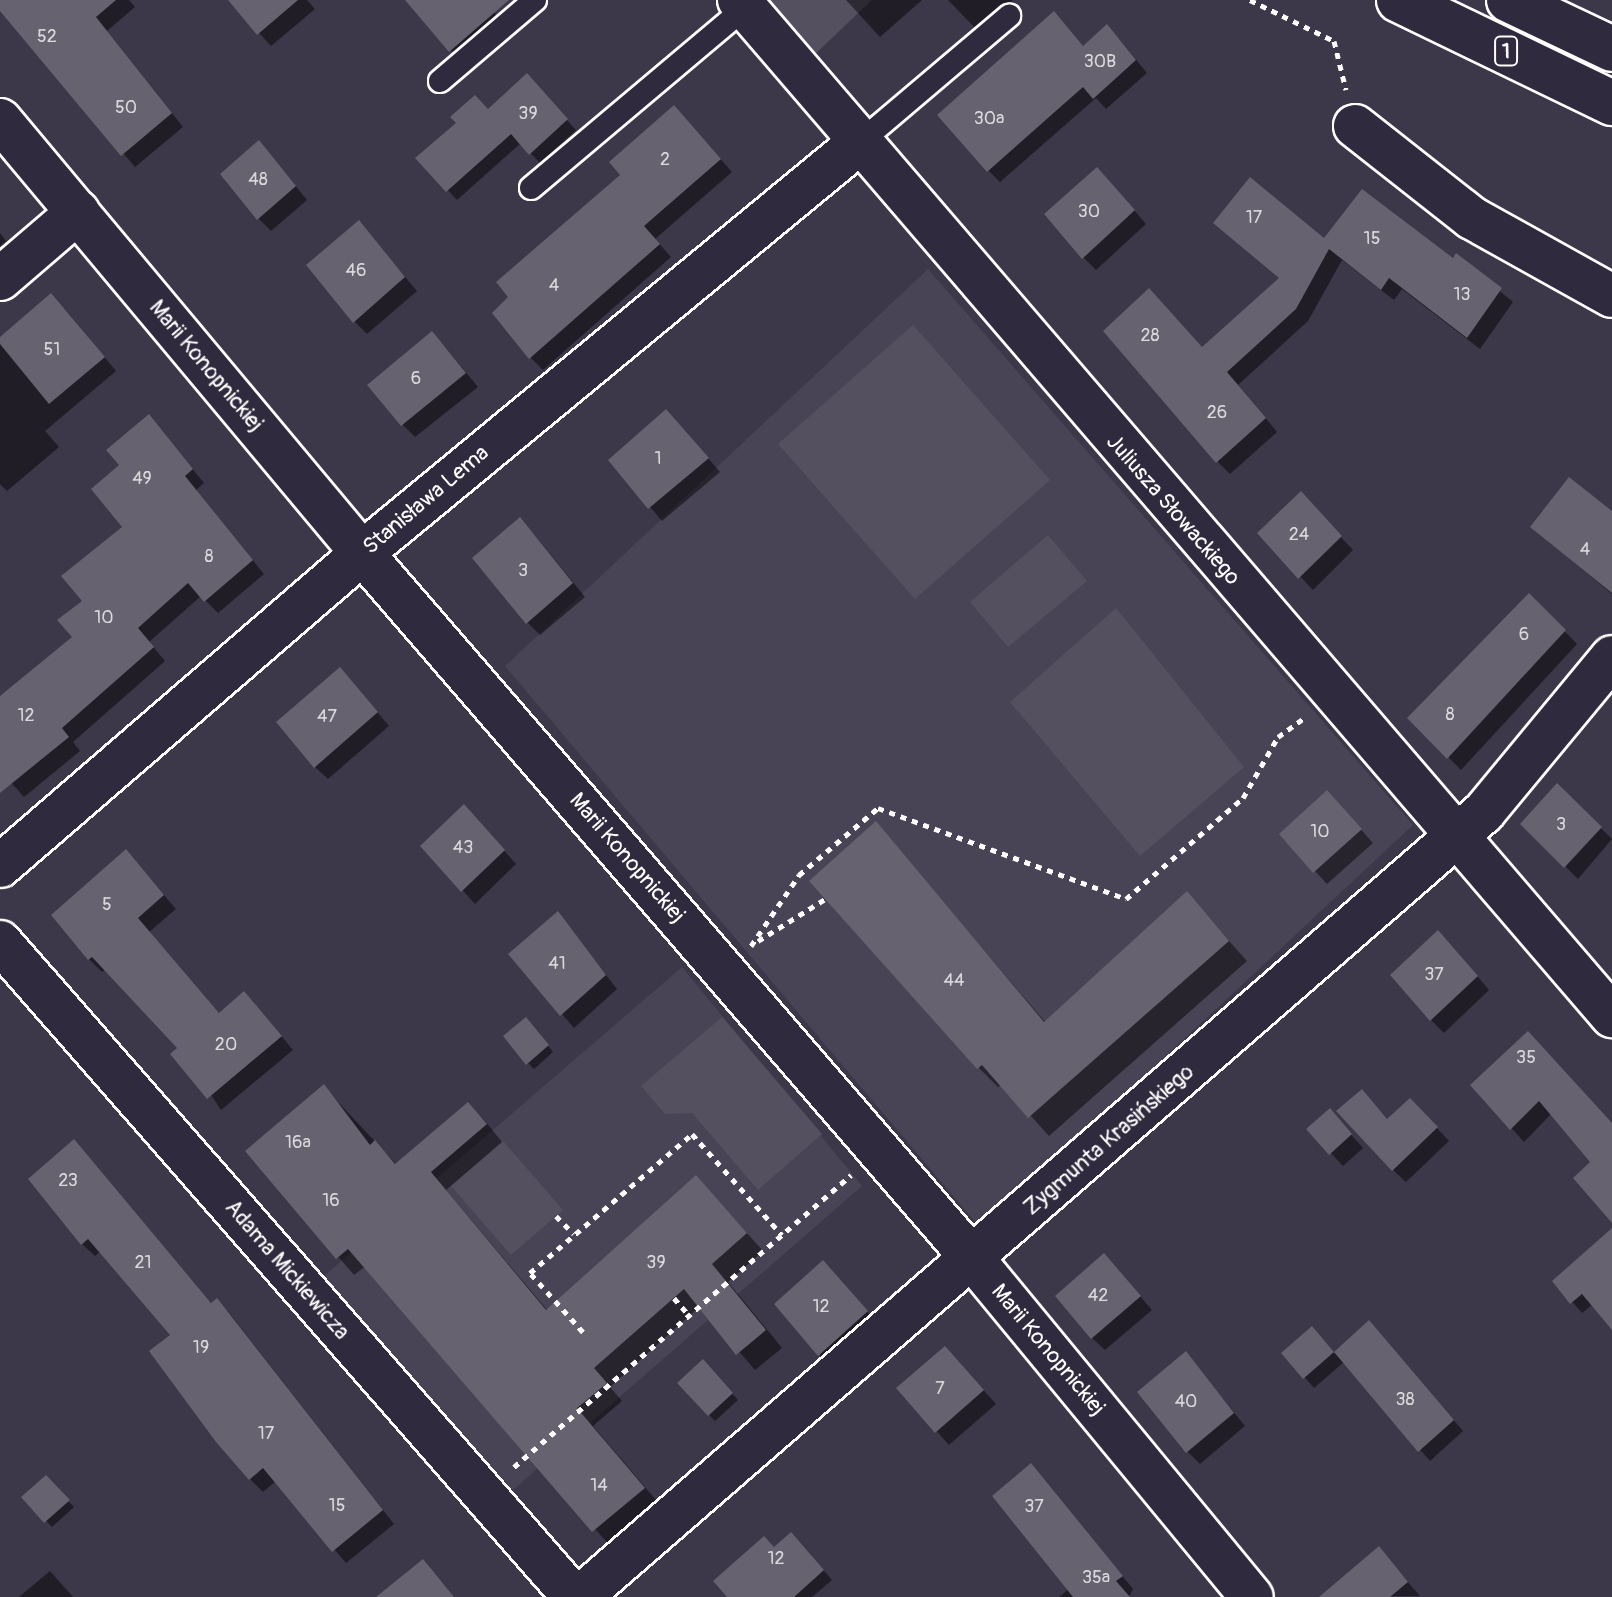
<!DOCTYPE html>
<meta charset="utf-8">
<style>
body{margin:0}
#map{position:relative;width:1612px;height:1597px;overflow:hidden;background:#3c3749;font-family:Pangolin,sans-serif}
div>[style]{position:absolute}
.built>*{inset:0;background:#494455}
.green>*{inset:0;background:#555060}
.shadow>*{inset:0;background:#0007}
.building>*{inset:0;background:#666270}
.path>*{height:5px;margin-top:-2.5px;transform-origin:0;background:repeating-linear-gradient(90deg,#fff 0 6px,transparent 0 12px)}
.roads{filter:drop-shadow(2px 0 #fff) drop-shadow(-2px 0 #fff) drop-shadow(0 2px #fff) drop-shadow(0 -2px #fff)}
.service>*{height:22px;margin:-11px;padding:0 11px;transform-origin:11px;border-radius:11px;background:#2f2a3d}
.minor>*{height:42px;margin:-21px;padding:0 21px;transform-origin:21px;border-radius:21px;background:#2f2a3d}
.primary>*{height:44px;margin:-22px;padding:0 22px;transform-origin:22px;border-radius:22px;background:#2f2a3d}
span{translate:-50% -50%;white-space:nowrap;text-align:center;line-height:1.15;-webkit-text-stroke:8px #2f2a3d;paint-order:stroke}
.number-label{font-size:18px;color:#d9d8db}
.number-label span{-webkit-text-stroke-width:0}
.shield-label span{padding:2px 6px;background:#2f2a3d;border:2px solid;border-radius:6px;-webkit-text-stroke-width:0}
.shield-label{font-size:20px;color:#fff;font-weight:700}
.street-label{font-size:22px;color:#fff}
</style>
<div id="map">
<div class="built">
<i style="clip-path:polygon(928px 269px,1413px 825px,981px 1229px,505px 666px)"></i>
<i style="clip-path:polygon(682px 967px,862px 1186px,513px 1490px,318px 1281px)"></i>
</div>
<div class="green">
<i style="clip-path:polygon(765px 0,872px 0,812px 57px)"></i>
<i style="clip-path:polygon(913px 325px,1050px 480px,915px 599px,778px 444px)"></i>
<i style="clip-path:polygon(1048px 535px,1087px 581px,1008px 647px,970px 602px)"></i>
<i style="clip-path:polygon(1116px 608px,1244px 767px,1140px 856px,1010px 702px)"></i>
<i style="clip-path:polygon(722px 1017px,822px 1134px,758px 1190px,692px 1113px,665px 1114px,641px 1086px)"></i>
<i style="clip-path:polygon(503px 1141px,563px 1210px,511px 1255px,451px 1186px)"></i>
</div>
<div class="shadow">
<i style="clip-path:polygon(0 0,129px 0,135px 7px,107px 31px,183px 127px,135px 167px,0 8px)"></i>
<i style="clip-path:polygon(230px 0,307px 0,315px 9px,271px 46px)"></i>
<i style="clip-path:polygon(427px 0,483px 0,506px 26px,463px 63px,451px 50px)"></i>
<i style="clip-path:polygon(846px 0,922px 0,880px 37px)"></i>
<i style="clip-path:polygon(948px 0,1013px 0,978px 31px)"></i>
<i style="clip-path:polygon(1119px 39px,1147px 73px,1106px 109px,1096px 98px,1000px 182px,988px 170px,1084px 48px)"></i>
<i style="clip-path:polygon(536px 86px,576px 130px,540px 163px,521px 143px,457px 200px,418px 158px)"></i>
<i style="clip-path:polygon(686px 120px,732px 172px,655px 239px,671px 257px,543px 370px,531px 358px)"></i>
<i style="clip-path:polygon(271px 156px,307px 200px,271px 231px,258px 218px)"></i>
<i style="clip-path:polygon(1110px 182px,1146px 224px,1096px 270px,1083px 257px)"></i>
<i style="clip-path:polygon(359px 223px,417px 291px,367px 334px,354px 321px)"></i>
<i style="clip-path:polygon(0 233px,6px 241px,0 246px)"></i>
<i style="clip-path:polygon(1324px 241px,1453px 261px,1457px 256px,1513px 302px,1480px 349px,1402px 289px,1394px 300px,1342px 260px,1308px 321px,1238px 385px,1277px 432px,1230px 474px,1217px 461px,1203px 349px)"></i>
<i style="clip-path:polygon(64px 308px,116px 371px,45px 431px,59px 447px,7px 491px,0 484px,0 339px)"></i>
<i style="clip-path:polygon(445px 347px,478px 387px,415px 437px,402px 424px)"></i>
<i style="clip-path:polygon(149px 416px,204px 483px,196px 490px,264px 574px,218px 613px,201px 596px,149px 642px,165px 661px,73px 742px,80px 751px,24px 797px,0 770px,0 699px,75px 638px,84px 601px,125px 527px,122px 466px)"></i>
<i style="clip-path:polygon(679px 425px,720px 472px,662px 521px,611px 460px)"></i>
<i style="clip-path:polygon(1313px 507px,1353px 550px,1313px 590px,1260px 533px)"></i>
<i style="clip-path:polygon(1612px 514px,1612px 594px,1532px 527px)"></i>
<i style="clip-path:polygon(533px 533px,585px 597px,540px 635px,527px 622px)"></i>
<i style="clip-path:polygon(1529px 595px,1577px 644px,1461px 770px,1410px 718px)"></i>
<i style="clip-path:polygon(353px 683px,389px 726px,328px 779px,315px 767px)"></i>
<i style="clip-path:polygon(1557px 786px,1612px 839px,1578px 879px,1523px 824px)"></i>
<i style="clip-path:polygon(1340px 806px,1373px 843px,1327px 884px,1315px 871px)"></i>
<i style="clip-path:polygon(477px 820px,516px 864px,475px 904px,423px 846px)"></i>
<i style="clip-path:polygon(876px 824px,1046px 1023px,1187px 894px,1247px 961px,1049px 1136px,1002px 1084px,998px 1087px,979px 1068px,811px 881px)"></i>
<i style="clip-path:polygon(138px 865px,176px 909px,149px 932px,220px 1015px,257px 1007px,293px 1050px,221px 1110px,180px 1048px,106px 969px,102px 972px,89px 959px,54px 915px)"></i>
<i style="clip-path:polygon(558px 914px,617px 989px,574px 1028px,511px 954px)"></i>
<i style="clip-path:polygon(1451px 945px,1489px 990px,1444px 1033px,1431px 1020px)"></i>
<i style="clip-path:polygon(532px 1025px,553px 1052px,534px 1069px,528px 1063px)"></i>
<i style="clip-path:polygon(1528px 1034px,1612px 1138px,1612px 1220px,1593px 1162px,1552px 1113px,1524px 1142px,1473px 1085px)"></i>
<i style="clip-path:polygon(324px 1087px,397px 1165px,468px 1104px,485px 1121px,502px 1142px,446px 1190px,548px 1311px,713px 1195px,763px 1251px,728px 1282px,782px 1348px,755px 1370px,700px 1306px,610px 1387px,622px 1401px,593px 1426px,661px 1506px,611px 1547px,366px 1266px,354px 1275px,248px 1151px)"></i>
<i style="clip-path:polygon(1330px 1111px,1363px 1148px,1343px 1166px,1331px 1153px)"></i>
<i style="clip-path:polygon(1423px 1113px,1449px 1141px,1406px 1182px,1393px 1170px,1388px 1121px)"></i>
<i style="clip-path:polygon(74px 1142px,212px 1304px,217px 1301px,230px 1314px,394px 1524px,346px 1563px,276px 1481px,263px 1492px,250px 1479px,172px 1335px,101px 1251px,95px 1256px,82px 1244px)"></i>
<i style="clip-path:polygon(1612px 1234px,1612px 1327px,1593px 1304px,1582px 1313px,1555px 1282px)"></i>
<i style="clip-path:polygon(1117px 1269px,1152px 1310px,1105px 1350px,1092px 1338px)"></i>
<i style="clip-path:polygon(835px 1275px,879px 1325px,832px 1367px,820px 1355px)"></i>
<i style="clip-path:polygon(1369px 1322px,1463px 1431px,1430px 1461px,1344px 1362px,1314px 1388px,1284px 1353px,1322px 1338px,1335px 1354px)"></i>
<i style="clip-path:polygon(1186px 1354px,1245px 1426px,1200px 1464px,1187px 1451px)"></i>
<i style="clip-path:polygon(702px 1362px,738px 1400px,715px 1421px,680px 1384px)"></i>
<i style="clip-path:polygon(958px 1362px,996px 1404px,949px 1445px,899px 1389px)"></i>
<i style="clip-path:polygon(1031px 1466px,1133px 1589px,1129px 1597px,1059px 1597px,1069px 1589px)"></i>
<i style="clip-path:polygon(46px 1478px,74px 1507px,52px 1527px,24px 1497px)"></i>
<i style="clip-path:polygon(800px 1543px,832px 1580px,812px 1597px,730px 1597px,775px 1549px)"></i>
<i style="clip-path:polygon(1379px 1549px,1420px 1596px,1322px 1597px)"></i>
<i style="clip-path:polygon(50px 1571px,73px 1597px,19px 1597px)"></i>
</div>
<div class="building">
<i style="clip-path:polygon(0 0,116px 0,96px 17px,172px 113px,121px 156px,0 11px)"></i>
<i style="clip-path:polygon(228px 0,298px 0,257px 35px)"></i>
<i style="clip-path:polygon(405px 0,509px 0,449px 52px)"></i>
<i style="clip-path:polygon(1054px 11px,1083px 46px,1107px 24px,1136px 60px,1093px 99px,1083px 87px,987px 172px,937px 115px)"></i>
<i style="clip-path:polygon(527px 73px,568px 119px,529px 155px,511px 134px,446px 192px,415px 158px,456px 123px,450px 117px,475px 95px,488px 109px)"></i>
<i style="clip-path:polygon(674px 105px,721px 159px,644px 226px,660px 244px,529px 359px,492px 313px,508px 297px,496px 282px,620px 175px,609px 162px)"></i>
<i style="clip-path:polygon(259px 140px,296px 186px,257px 220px,220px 174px)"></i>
<i style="clip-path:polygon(1097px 167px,1135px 210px,1082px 259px,1044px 214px)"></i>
<i style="clip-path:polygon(1250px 177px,1324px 238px,1362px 189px,1453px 258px,1456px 253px,1502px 288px,1467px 338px,1389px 278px,1381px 290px,1329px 249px,1296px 309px,1227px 372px,1266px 418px,1216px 463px,1103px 331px,1149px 288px,1202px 347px,1279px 278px,1213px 223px)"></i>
<i style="clip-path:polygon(359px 220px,405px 277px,353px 323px,306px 265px)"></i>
<i style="clip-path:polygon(51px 293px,105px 357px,49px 404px,0 344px,0 337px)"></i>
<i style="clip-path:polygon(432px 331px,466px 373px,401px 426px,367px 385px)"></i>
<i style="clip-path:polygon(666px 409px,709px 458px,648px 509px,608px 460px)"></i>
<i style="clip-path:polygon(149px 414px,193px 469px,185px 476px,253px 560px,204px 602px,188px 583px,138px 628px,154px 647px,62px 728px,69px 737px,0 793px,0 696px,72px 637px,57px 620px,82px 601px,61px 576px,122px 527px,91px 489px,119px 465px,106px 450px)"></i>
<i style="clip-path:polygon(1569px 477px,1612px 511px,1612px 593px,1530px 527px)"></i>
<i style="clip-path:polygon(1301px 491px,1342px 536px,1298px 579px,1257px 533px)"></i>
<i style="clip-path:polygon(520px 517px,573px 583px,526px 624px,472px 558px)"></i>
<i style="clip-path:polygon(1529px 593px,1566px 630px,1447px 759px,1407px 718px)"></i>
<i style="clip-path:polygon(340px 667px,378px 712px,314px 768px,276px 722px)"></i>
<i style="clip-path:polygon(1557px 783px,1602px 827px,1564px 868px,1520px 824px)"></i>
<i style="clip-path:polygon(1327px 790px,1362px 829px,1313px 873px,1279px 834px)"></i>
<i style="clip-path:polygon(464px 804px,505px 850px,461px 892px,420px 846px)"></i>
<i style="clip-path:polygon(876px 821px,1044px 1022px,1187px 891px,1229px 941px,1028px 1118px,982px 1065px,977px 1069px,809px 881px)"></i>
<i style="clip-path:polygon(126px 849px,164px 895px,138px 918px,219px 1013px,244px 991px,282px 1036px,207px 1099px,170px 1054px,177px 1048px,92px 957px,88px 960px,51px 915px)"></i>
<i style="clip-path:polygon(558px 911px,606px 975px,560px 1016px,508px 954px)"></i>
<i style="clip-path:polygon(1438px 930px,1478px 976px,1430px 1021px,1390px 975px)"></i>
<i style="clip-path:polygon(526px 1017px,549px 1045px,526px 1065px,503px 1036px)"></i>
<i style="clip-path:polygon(1528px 1031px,1612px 1123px,1612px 1223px,1573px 1178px,1590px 1162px,1539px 1101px,1510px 1130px,1470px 1085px)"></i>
<i style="clip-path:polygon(324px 1084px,370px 1145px,375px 1140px,395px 1164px,468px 1102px,487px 1124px,431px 1172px,546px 1310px,696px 1175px,747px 1233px,712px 1264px,766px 1330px,736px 1355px,684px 1289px,594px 1368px,607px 1383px,577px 1408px,645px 1488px,592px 1532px,348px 1249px,336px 1259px,245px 1151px)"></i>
<i style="clip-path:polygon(1362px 1089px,1387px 1119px,1410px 1098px,1438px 1127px,1392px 1171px,1336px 1111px)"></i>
<i style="clip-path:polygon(1330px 1108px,1352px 1134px,1329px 1155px,1306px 1129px)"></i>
<i style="clip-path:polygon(74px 1139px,211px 1303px,217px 1298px,383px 1510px,332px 1552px,263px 1468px,249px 1480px,216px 1442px,149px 1351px,170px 1335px,88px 1239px,81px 1245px,28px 1179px)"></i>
<i style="clip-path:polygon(1612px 1228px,1612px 1330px,1582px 1294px,1570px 1304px,1552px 1281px)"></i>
<i style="clip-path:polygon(1104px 1253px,1141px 1296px,1091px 1339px,1055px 1296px)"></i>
<i style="clip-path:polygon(823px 1260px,868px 1311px,818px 1356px,774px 1304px)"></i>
<i style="clip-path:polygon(1369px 1320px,1454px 1420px,1418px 1452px,1334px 1352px,1303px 1379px,1281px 1353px,1312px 1326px,1334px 1352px)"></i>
<i style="clip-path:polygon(945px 1346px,984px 1390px,935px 1433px,896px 1388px)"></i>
<i style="clip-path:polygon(1186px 1351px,1234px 1413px,1186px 1453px,1137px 1392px)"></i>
<i style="clip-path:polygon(703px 1359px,733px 1393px,708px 1416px,677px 1383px)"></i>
<i style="clip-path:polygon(1031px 1463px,1123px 1576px,1116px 1581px,1130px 1597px,1073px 1597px,992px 1496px)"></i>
<i style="clip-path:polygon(46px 1475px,70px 1500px,44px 1523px,21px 1497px)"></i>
<i style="clip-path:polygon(791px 1532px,824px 1570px,794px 1597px,727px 1597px,713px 1581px,764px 1536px,774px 1547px)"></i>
<i style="clip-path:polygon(1379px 1546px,1408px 1582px,1390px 1597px,1319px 1597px)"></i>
<i style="clip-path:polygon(423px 1559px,454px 1597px,376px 1597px)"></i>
</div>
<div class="path">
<i style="left:1250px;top:0;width:93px;rotate:26deg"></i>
<i style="left:1334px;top:41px;width:50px;rotate:76.2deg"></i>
<i style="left:758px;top:941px;width:79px;rotate:-32.1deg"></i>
<i style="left:751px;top:946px;width:86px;rotate:-55.9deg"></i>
<i style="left:799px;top:875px;width:104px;rotate:-40.3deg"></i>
<i style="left:878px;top:808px;width:264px;rotate:20.1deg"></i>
<i style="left:1126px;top:899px;width:155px;rotate:-40.8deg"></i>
<i style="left:1243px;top:798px;width:70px;rotate:-60.2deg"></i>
<i style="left:1278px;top:737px;width:31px;rotate:-36deg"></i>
<i style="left:556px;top:1216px;width:25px;rotate:45deg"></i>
<i style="left:674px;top:1298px;width:23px;rotate:49deg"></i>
<i style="left:583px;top:1332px;width:79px;rotate:-131.9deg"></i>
<i style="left:530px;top:1273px;width:213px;rotate:-40.6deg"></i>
<i style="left:692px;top:1134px;width:135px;rotate:48.3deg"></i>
<i style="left:514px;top:1467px;width:446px;rotate:-40.9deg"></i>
</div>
<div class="roads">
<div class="service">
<i style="left:440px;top:81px;width:125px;rotate:-40.5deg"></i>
<i style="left:859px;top:143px;width:197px;rotate:-40.3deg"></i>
<i style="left:531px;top:188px;width:280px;rotate:-40.1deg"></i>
</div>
<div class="minor">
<i style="left:739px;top:0;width:1340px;rotate:49.33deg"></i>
<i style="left:0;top:120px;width:564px;rotate:50.1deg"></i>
<i style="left:362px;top:553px;width:934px;rotate:49.13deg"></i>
<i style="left:973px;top:1259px;width:438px;rotate:50.5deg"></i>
<i style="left:1355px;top:126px;width:149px;rotate:38.2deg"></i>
<i style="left:1472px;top:218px;width:160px;rotate:29.1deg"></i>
<i style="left:0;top:279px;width:103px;rotate:-40.7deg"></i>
<i style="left:0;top:866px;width:479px;rotate:-40.8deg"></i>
<i style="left:362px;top:553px;width:644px;rotate:-39.52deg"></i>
<i style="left:0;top:942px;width:871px;rotate:48.77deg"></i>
<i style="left:580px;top:1597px;width:1197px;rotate:-40.97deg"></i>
<i style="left:1484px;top:812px;width:201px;rotate:-50.4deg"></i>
</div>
<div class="primary">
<i style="left:1399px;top:0;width:237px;rotate:25.8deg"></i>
<i style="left:1509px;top:0;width:114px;rotate:25.4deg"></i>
</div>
</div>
<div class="number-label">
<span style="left:47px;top:37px">52</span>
<span style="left:1100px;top:62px">30B</span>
<span style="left:126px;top:108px">50</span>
<span style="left:528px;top:114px">39</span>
<span style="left:989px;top:119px">30a</span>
<span style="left:665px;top:160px">2</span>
<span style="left:258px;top:180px">48</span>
<span style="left:1089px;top:212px">30</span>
<span style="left:1254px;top:218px">17</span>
<span style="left:1372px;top:239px">15</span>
<span style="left:356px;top:271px">46</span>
<span style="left:554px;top:286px">4</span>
<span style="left:1462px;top:295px">13</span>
<span style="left:1150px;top:336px">28</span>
<span style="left:52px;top:350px">51</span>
<span style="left:416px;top:379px">6</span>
<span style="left:1217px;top:413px">26</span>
<span style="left:658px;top:459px">1</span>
<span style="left:142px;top:479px">49</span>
<span style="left:1299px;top:535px">24</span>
<span style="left:1585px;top:550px">4</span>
<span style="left:209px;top:557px">8</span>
<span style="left:523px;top:571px">3</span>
<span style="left:104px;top:618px">10</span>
<span style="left:1524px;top:635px">6</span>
<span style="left:1450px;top:715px">8</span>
<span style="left:26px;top:716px">12</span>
<span style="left:327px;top:717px">47</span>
<span style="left:1561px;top:825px">3</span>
<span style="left:1320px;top:832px">10</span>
<span style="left:463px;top:848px">43</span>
<span style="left:107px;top:905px">5</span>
<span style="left:557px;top:964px">41</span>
<span style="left:1434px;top:975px">37</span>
<span style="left:954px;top:981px">44</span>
<span style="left:226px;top:1045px">20</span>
<span style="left:1526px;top:1058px">35</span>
<span style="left:298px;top:1143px">16a</span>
<span style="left:68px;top:1181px">23</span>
<span style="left:331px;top:1201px">16</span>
<span style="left:143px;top:1263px">21</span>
<span style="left:656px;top:1263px">39</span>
<span style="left:1098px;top:1296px">42</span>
<span style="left:821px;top:1307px">12</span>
<span style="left:201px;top:1348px">19</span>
<span style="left:940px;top:1389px">7</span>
<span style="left:1405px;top:1400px">38</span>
<span style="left:1186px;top:1402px">40</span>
<span style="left:266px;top:1434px">17</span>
<span style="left:599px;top:1486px">14</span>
<span style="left:337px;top:1506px">15</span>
<span style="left:1034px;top:1507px">37</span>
<span style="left:776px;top:1559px">12</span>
<span style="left:1096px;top:1578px">35a</span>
</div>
<div class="shield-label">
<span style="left:1506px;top:51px">1</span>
</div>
<div class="street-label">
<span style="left:206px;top:366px;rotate:50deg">Marii Konopnickiej</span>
<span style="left:426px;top:500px;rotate:-40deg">Stanisława Lema</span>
<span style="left:1173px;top:510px;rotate:49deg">Juliusza Słowackiego</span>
<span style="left:627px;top:858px;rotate:49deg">Marii Konopnickiej</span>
<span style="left:1109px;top:1140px;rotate:-41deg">Zygmunta Krasińskiego</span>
<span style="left:287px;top:1270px;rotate:49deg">Adama Mickiewicza</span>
<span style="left:1048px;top:1350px;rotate:50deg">Marii Konopnickiej</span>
</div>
</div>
